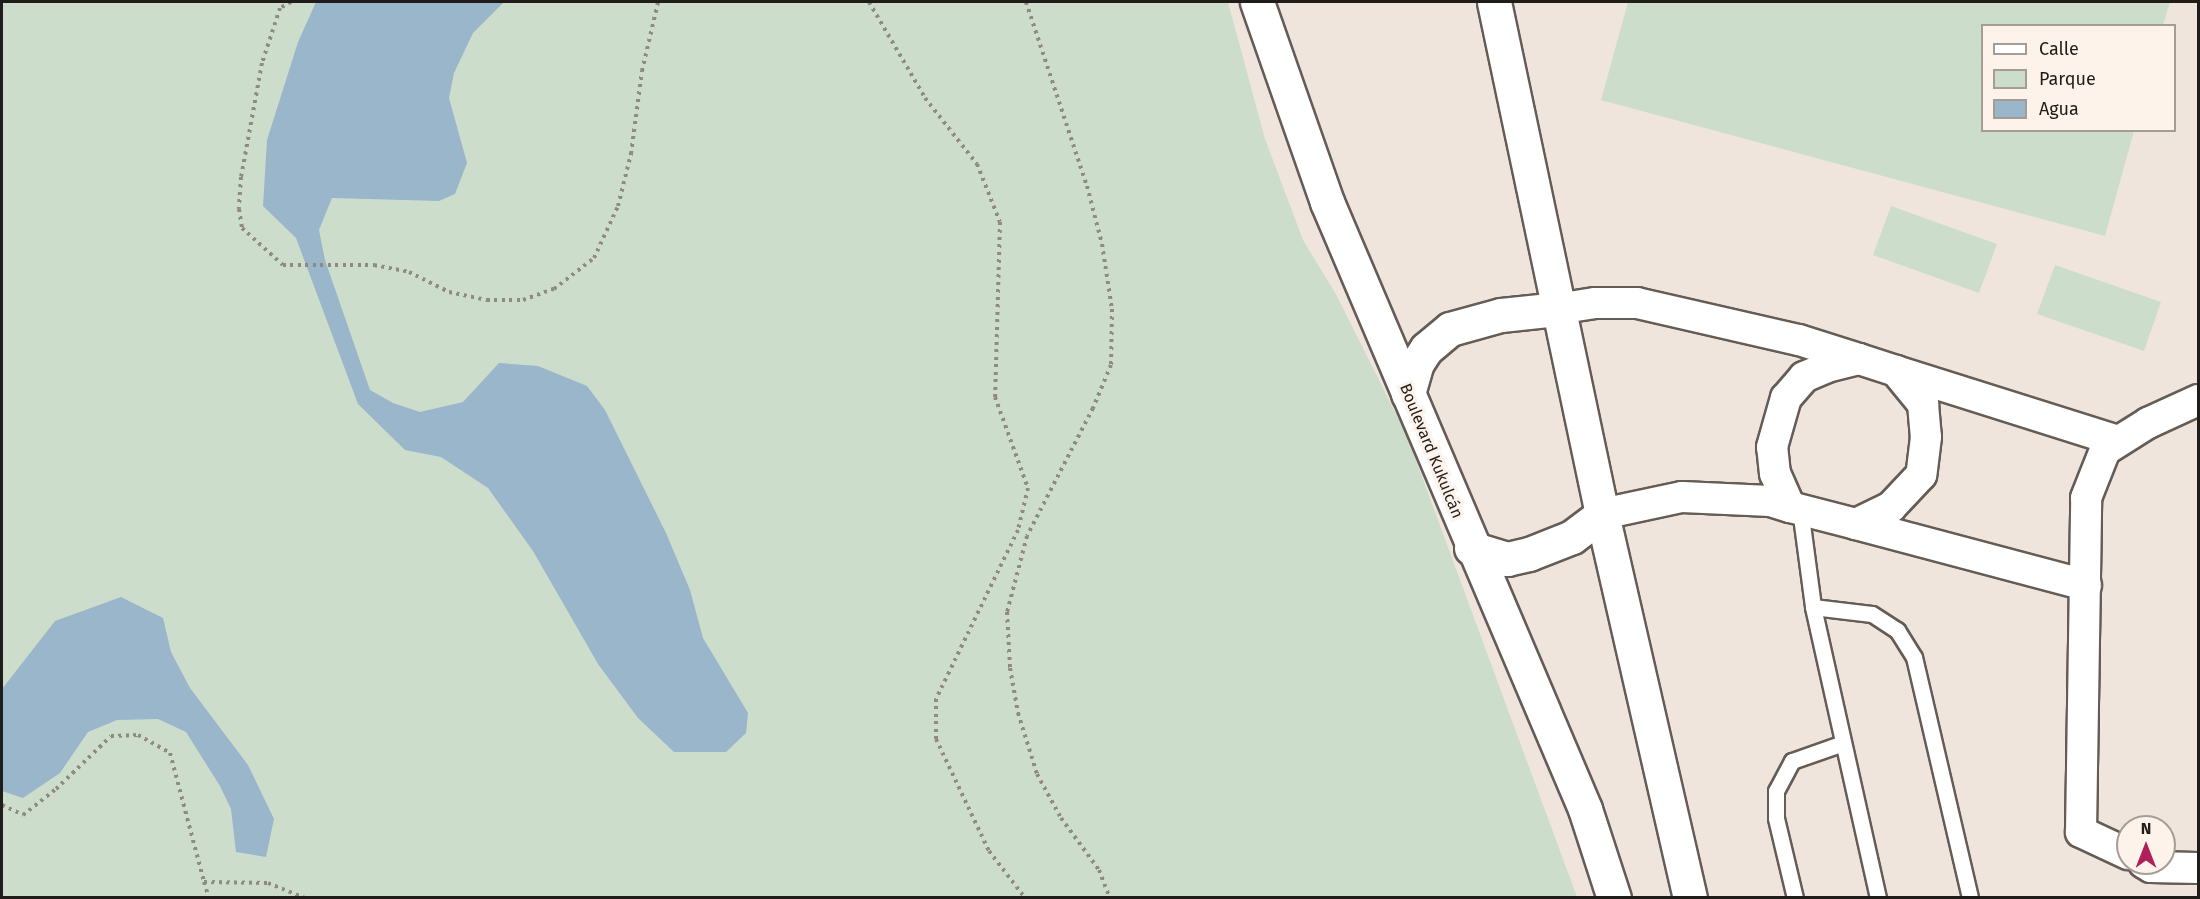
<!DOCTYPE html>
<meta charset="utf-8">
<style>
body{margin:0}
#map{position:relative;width:2200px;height:899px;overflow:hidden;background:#efe5dd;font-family:"Fira Sans",sans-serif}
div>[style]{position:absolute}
.green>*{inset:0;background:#cdddcc}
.water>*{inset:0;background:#99b6ca}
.path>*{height:4px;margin-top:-2px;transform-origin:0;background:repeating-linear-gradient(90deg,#908a84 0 3px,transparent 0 7.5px)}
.roads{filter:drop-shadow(2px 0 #645c55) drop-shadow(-2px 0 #645c55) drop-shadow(0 2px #645c55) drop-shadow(0 -2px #645c55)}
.lane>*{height:15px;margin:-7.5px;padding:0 7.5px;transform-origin:7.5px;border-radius:7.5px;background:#fff}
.street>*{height:30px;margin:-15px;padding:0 15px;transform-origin:15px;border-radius:15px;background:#fff}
.primary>*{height:33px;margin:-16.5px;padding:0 16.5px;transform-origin:16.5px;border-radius:16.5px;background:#fff}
span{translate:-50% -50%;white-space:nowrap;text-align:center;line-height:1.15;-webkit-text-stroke:6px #fdf3ea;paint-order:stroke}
.street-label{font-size:16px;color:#1f1c19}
.frame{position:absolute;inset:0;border:3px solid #1f1c19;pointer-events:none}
.legend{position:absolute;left:1981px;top:24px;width:195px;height:108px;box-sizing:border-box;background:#fdf3ea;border:2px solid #a49d96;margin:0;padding:8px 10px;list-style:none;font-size:18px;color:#1f1c19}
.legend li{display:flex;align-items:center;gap:12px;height:30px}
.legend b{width:30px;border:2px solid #a49d96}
.north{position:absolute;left:2116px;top:815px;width:60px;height:60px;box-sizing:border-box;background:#fdf3ea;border:2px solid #a49d96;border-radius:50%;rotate:0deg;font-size:16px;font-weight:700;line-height:24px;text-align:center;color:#1f1c19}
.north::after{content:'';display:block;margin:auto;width:21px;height:27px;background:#af205a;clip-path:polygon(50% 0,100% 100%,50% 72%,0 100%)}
</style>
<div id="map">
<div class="green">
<i style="clip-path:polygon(2px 2px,1228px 2px,1265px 139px,1303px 240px,1337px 296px,1407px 436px,1577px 897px,2px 898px)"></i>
<i style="clip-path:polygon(1628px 2px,2170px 2px,2163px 25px,1982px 26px,1982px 130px,2134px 131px,2105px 236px,1601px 100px)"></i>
<i style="clip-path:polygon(1891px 206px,1997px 244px,1979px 293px,1873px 255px)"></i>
<i style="clip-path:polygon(2055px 265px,2161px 302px,2144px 351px,2037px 314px)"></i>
</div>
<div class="water">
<i style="clip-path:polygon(316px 2px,504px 2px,473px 33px,454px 73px,449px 98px,467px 163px,455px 194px,439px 201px,332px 198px,319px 230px,325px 260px,370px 390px,393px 403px,420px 412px,463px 402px,499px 363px,538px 366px,587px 386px,605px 410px,666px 533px,690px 590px,703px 638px,748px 713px,746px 733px,726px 752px,674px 752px,638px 718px,598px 664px,533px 551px,488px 488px,441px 457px,405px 450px,358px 404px,296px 238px,263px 206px,267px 140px,298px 42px)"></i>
<i style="clip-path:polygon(121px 597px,163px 618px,171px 652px,190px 688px,248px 765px,274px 819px,266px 857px,236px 852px,231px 809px,220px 786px,186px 732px,158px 719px,117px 720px,88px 732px,60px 773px,23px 798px,2px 791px,2px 689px,55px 621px)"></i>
</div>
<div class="path">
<i style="left:291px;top:2px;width:13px;rotate:151deg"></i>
<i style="left:280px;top:8px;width:58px;rotate:108.1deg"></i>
<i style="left:262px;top:63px;width:116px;rotate:100.4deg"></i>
<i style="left:241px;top:177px;width:32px;rotate:94deg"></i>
<i style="left:239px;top:209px;width:19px;rotate:81deg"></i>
<i style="left:242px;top:228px;width:55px;rotate:42.1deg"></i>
<i style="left:283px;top:265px;width:91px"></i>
<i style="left:374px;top:265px;width:36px;rotate:11deg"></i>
<i style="left:409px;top:272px;width:45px;rotate:26.6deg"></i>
<i style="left:449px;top:292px;width:39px;rotate:12deg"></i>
<i style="left:487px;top:300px;width:36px"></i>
<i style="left:523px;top:300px;width:33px;rotate:-20deg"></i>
<i style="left:554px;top:289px;width:51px;rotate:-37.8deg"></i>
<i style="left:594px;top:258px;width:57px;rotate:-65.2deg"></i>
<i style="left:618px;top:206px;width:54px;rotate:-76deg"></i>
<i style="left:631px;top:154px;width:84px;rotate:-82.5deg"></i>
<i style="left:642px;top:71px;width:71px;rotate:-76.9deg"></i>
<i style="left:869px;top:2px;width:111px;rotate:59.7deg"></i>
<i style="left:925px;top:98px;width:84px;rotate:51.8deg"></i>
<i style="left:977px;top:164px;width:62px;rotate:68.4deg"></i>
<i style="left:1000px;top:222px;width:175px;rotate:91.6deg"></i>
<i style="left:995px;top:397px;width:97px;rotate:70.1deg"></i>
<i style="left:1028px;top:488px;width:43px;rotate:103.4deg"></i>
<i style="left:1018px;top:530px;width:188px;rotate:115.9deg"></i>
<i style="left:936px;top:699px;width:40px;rotate:90deg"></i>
<i style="left:936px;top:739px;width:124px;rotate:64.7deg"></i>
<i style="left:989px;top:851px;width:59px;rotate:52.5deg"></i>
<i style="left:1026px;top:2px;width:194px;rotate:71.7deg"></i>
<i style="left:1087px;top:186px;width:60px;rotate:75.5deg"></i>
<i style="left:1102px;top:244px;width:66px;rotate:81.3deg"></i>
<i style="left:1112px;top:309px;width:56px;rotate:91deg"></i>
<i style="left:1111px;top:365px;width:47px;rotate:112.7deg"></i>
<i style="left:1093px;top:408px;width:144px;rotate:117.3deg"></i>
<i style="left:1027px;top:536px;width:79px;rotate:104.7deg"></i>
<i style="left:1007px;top:612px;width:56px;rotate:86.9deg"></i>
<i style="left:1010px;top:668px;width:46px;rotate:79.9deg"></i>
<i style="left:1018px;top:713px;width:64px;rotate:72.7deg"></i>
<i style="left:1037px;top:774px;width:50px;rotate:61.4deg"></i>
<i style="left:1061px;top:818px;width:64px;rotate:53.8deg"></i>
<i style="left:1099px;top:870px;width:30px;rotate:69deg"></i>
<i style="left:2px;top:805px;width:23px;rotate:25deg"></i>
<i style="left:23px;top:815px;width:42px;rotate:-38.2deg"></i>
<i style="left:56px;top:789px;width:76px;rotate:-43.9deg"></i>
<i style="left:111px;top:736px;width:27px;rotate:-2deg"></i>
<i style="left:138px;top:735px;width:37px;rotate:29deg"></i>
<i style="left:170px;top:753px;width:133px;rotate:75.2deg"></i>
<i style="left:204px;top:882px;width:64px;rotate:0.9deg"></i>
<i style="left:268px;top:883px;width:40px;rotate:22deg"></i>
<i style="left:204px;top:882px;width:17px;rotate:73deg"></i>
</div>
<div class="roads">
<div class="lane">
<i style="left:1800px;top:509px;width:99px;rotate:82.4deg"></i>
<i style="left:1813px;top:607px;width:298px;rotate:77.4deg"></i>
<i style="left:1813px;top:607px;width:59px;rotate:6.8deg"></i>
<i style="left:1872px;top:614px;width:30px;rotate:33deg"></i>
<i style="left:1897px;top:630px;width:32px;rotate:58deg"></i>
<i style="left:1914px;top:657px;width:247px;rotate:76.9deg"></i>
<i style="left:1795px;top:898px;width:82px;rotate:-103.4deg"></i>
<i style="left:1776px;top:818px;width:27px;rotate:-90deg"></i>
<i style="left:1776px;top:791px;width:34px;rotate:-62deg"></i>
<i style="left:1792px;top:761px;width:54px;rotate:-19.4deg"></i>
</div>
<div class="street">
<i style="left:1557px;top:309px;width:39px;rotate:-9deg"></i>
<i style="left:1596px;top:303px;width:41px"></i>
<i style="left:1637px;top:303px;width:166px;rotate:12.9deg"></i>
<i style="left:1799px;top:340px;width:63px;rotate:17.6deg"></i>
<i style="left:1859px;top:359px;width:39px;rotate:18deg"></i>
<i style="left:1896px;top:371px;width:43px;rotate:50.7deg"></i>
<i style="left:1923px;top:404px;width:33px;rotate:85deg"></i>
<i style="left:1926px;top:437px;width:38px;rotate:97deg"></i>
<i style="left:1921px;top:475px;width:44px;rotate:133.2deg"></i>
<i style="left:1891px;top:507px;width:39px;rotate:154deg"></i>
<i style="left:1856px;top:524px;width:68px;rotate:-165.6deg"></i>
<i style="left:1790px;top:507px;width:36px;rotate:-114deg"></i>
<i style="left:1775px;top:474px;width:27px;rotate:-96deg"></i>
<i style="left:1772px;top:447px;width:51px;rotate:-74.1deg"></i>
<i style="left:1786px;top:398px;width:28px;rotate:-49deg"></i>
<i style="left:1804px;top:377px;width:25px;rotate:-23deg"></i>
<i style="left:1827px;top:367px;width:33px;rotate:-14deg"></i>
<i style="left:1896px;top:371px;width:233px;rotate:17.5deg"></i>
<i style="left:1602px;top:514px;width:82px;rotate:-12deg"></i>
<i style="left:1682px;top:497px;width:88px;rotate:2.6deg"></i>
<i style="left:1770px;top:501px;width:21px;rotate:17deg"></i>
<i style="left:1856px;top:524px;width:238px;rotate:14.9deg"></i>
<i style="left:2128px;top:854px;width:52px;rotate:-154.9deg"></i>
<i style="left:2081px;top:832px;width:334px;rotate:-89.1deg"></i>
<i style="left:2086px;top:498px;width:52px;rotate:-68.4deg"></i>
<i style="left:2105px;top:450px;width:51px;rotate:-32.1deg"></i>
<i style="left:2148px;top:423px;width:55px;rotate:-24.7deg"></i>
<i style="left:2144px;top:863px;width:8px;rotate:30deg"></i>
<i style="left:2151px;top:867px;width:47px;rotate:1.2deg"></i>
</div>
<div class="primary">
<i style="left:1257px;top:2px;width:212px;rotate:70.7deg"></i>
<i style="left:1327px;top:202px;width:660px;rotate:66.97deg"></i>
<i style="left:1585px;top:809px;width:94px;rotate:72deg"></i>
<i style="left:1494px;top:2px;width:523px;rotate:78.09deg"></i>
<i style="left:1602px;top:514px;width:394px;rotate:77.1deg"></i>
<i style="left:1408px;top:394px;width:32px;rotate:-74deg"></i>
<i style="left:1417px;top:363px;width:17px;rotate:-57deg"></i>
<i style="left:1426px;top:349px;width:31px;rotate:-40deg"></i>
<i style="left:1450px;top:329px;width:53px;rotate:-15.4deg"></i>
<i style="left:1501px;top:315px;width:56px;rotate:-6.1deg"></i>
<i style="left:1471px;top:548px;width:38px;rotate:17deg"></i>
<i style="left:1507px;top:559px;width:23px;rotate:-13deg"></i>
<i style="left:1529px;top:554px;width:46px;rotate:-21.6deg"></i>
<i style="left:1572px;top:537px;width:38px;rotate:-37deg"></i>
</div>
</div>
<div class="street-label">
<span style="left:1431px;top:451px;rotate:68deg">Boulevard Kukulcán</span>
</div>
<div class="frame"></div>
<ul class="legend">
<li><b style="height:8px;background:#fff"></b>Calle</li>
<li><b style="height:16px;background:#cdddcc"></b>Parque</li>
<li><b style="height:16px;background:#99b6ca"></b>Agua</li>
</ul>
<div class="north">N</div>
</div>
